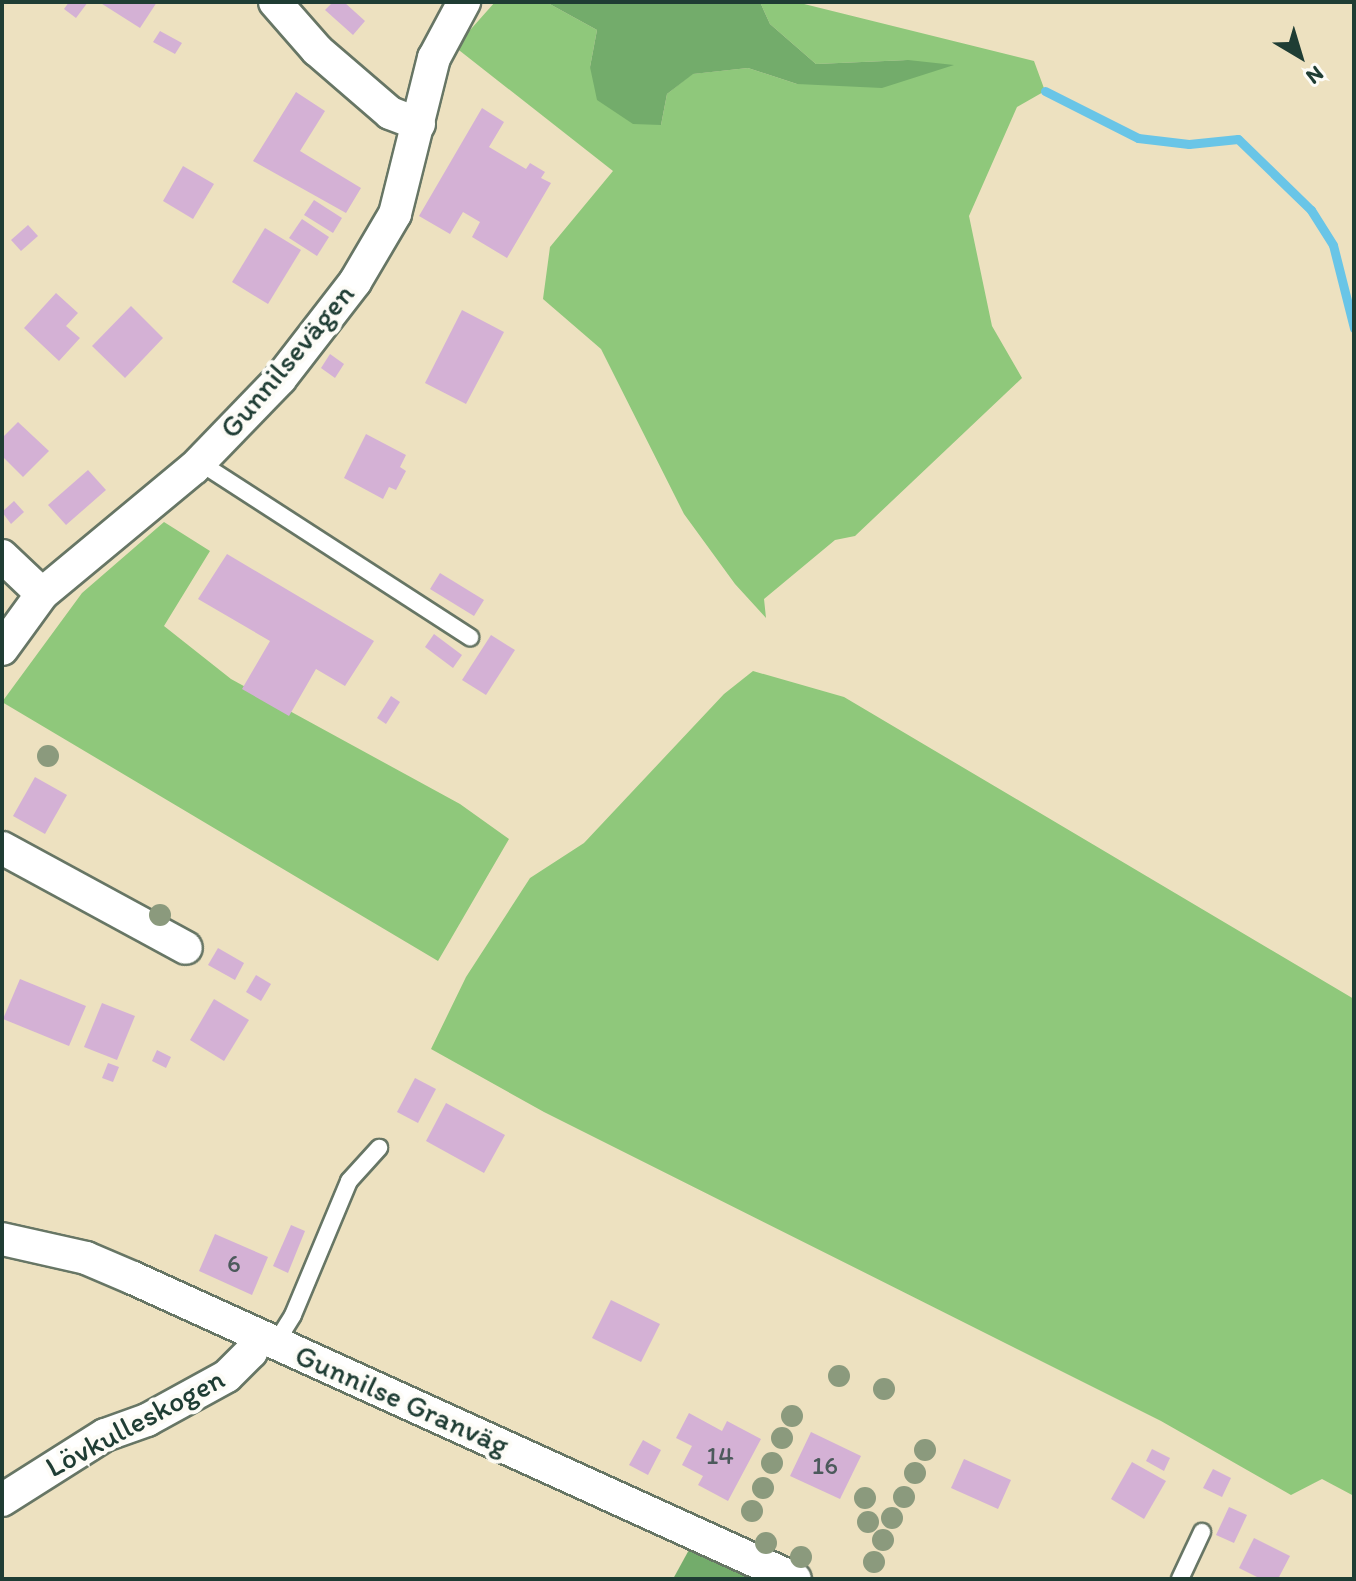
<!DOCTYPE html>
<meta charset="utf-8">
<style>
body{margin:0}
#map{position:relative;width:1356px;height:1581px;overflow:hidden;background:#ede1c0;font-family:Itim,sans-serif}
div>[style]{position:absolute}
.green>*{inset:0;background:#8fc87b}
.forest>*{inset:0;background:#73ac6b}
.stream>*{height:9px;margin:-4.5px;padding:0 4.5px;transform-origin:4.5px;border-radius:4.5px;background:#69c5e7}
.building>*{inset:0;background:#d4b1d5}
.roads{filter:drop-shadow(2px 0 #677665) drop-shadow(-2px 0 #677665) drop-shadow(0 2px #677665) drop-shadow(0 -2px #677665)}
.lane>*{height:16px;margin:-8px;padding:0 8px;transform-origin:8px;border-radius:8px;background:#fff}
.street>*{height:32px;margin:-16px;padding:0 16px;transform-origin:16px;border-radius:16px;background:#fff}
.trees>*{width:22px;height:22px;margin:-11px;border-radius:50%;background:#8b9a7d}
span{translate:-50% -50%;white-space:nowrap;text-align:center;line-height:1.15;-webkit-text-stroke:8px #fdfcf7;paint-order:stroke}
.number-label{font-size:26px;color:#4c5a5c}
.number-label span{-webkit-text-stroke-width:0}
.street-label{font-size:30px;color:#1f3d34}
.frame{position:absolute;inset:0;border:4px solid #1f3d34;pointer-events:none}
.north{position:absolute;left:1260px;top:16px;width:80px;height:80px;-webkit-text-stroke:6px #fdfcf7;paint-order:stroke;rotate:142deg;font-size:22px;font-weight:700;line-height:32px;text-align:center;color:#1f3d34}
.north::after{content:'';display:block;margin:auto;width:28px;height:36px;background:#1f3d34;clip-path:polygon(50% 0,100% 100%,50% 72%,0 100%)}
</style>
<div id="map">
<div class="green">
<i style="clip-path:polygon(495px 2px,546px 2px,597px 30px,590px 67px,661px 125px,667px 94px,692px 74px,748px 68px,797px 84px,908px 60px,816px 64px,770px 24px,760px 2px,796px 2px,1034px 61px,1045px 91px,1017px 107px,969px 216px,992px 326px,1022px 378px,855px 536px,835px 540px,764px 599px,766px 618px,735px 584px,684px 514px,601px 349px,543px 299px,550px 247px,613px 171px,455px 47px)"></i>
<i style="clip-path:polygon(164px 522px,210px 551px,164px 626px,231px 679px,460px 804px,509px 839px,438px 961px,2px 702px,82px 593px)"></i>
<i style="clip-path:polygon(753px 671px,844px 697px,1354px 999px,1354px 1496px,1322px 1479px,1291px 1495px,1161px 1421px,544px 1112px,431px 1049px,466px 977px,530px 878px,584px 843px,724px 694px)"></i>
</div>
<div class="forest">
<i style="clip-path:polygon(546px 2px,760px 2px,770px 24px,816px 64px,908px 60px,954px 65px,882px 88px,797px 84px,748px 68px,693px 74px,667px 94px,661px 125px,633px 124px,597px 100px,590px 67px,597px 30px)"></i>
<i style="clip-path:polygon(690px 1548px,757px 1579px,673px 1579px)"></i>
</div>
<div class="stream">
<i style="left:1045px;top:91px;width:104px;rotate:26.8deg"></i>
<i style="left:1138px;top:138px;width:51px;rotate:6.7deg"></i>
<i style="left:1189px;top:144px;width:49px;rotate:-5.8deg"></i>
<i style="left:1238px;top:139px;width:102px;rotate:44.2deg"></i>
<i style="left:1311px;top:210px;width:41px;rotate:57.8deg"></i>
<i style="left:1333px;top:245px;width:86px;rotate:75.8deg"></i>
</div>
<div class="building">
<i style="clip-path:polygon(69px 2px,88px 2px,76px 18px,64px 9px)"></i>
<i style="clip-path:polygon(99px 2px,157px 2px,140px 28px)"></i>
<i style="clip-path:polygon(333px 2px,344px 2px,365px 21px,353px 35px,325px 10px)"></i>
<i style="clip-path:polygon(160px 31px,182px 43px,175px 54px,153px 42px)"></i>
<i style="clip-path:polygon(296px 92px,325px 111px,300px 151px,361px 188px,346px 213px,253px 161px)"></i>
<i style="clip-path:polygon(482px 108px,504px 122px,489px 147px,526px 169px,530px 163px,545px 172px,541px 178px,551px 183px,507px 258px,472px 237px,480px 222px,463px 212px,450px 234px,419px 216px)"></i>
<i style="clip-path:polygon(183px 166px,214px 184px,193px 219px,163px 201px)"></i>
<i style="clip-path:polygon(314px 200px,342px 218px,333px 233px,304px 215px)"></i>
<i style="clip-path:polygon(302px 219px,329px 237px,317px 256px,289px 238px)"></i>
<i style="clip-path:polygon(28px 225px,38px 236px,21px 251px,11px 240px)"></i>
<i style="clip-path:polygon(265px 228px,301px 250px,268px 304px,232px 282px)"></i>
<i style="clip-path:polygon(56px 293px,78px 313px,66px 326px,80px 338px,59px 361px,24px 328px)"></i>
<i style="clip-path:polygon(131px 306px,163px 338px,125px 378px,92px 346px)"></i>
<i style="clip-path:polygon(462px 310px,504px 332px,466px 404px,425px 383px)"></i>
<i style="clip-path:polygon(330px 354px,344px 364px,335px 378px,321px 368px)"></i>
<i style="clip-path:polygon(18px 422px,49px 451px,23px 477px,2px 456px,2px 438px)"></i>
<i style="clip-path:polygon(366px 434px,406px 455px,400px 467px,406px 471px,396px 490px,389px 487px,383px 499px,344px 478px)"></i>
<i style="clip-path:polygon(88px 470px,106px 490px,66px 525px,48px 505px)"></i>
<i style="clip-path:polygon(14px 501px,24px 512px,11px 524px,2px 512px)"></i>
<i style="clip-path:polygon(227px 554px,374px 641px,345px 686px,316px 669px,289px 716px,242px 689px,270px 641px,198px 599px)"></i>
<i style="clip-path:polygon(440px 573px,484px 600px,474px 616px,430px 589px)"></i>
<i style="clip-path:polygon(434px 634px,462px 655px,453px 668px,425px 647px)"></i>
<i style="clip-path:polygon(491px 635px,515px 650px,486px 695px,462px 680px)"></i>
<i style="clip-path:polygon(391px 696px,400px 702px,386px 724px,377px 718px)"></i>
<i style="clip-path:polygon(35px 777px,67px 795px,45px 834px,13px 816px)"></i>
<i style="clip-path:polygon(218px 948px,244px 963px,235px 980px,208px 965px)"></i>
<i style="clip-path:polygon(256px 975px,271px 984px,261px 1001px,246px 992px)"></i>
<i style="clip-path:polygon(20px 979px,86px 1006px,69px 1046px,3px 1019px)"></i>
<i style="clip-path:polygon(214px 999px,249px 1020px,224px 1061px,190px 1040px)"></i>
<i style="clip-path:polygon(102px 1003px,135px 1016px,117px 1060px,84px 1047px)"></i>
<i style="clip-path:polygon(157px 1050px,171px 1057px,166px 1068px,152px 1061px)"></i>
<i style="clip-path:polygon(108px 1063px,119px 1067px,113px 1082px,102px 1078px)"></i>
<i style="clip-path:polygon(415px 1078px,436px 1089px,418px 1123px,397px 1112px)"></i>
<i style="clip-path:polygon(446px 1103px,505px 1135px,484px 1173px,426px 1141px)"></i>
<i style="clip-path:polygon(291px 1225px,305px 1231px,288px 1273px,273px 1266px)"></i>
<i style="clip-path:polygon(215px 1234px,268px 1257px,252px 1295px,199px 1271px)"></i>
<i style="clip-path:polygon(611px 1300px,660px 1324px,641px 1362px,592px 1338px)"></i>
<i style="clip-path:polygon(689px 1413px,722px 1431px,727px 1421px,761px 1439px,728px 1501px,698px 1485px,703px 1476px,682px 1465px,692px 1446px,676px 1438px)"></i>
<i style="clip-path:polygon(811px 1432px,861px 1456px,840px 1499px,790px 1476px)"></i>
<i style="clip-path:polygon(643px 1440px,661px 1450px,648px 1475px,629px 1465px)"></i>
<i style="clip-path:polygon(1152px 1449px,1170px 1458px,1164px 1471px,1146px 1461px)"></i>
<i style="clip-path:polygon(964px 1459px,1011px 1480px,998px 1509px,951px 1488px)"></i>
<i style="clip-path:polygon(1132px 1462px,1166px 1481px,1144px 1519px,1111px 1499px)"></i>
<i style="clip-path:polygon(1213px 1469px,1231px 1478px,1222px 1497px,1203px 1488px)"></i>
<i style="clip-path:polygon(1229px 1507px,1247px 1515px,1234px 1543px,1216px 1535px)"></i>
<i style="clip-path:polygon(1254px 1538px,1290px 1556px,1278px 1579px,1261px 1579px,1239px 1568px)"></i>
</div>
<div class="roads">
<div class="lane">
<i style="left:199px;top:462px;width:323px;rotate:32.9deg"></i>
<i style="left:275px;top:1344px;width:34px;rotate:-58deg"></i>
<i style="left:293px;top:1315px;width:145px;rotate:-67.3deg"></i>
<i style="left:349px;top:1181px;width:45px;rotate:-47.7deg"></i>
<i style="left:1180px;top:1579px;width:52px;rotate:-64.9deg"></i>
</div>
<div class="street">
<i style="left:275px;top:2px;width:64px;rotate:48.8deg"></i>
<i style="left:317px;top:50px;width:96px;rotate:40.8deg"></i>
<i style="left:390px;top:113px;width:31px;rotate:21deg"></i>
<i style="left:2px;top:556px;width:55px;rotate:43.5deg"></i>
<i style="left:2px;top:649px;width:68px;rotate:-54deg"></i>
<i style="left:42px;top:594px;width:197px;rotate:-39.7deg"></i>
<i style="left:194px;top:468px;width:124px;rotate:-46deg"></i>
<i style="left:280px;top:379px;width:123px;rotate:-52.3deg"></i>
<i style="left:355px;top:282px;width:79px;rotate:-59.5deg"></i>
<i style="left:395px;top:214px;width:161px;rotate:-76deg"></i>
<i style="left:434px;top:58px;width:64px;rotate:-61.8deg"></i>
<i style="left:2px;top:848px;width:209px;rotate:28.5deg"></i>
<i style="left:2px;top:1239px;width:86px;rotate:12.7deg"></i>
<i style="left:86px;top:1258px;width:51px;rotate:23.1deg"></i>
<i style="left:133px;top:1278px;width:727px;rotate:24.45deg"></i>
<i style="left:2px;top:1500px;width:122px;rotate:-32.3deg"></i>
<i style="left:105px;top:1435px;width:45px;rotate:-19.7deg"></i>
<i style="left:147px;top:1420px;width:91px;rotate:-28.8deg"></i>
<i style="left:227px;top:1376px;width:34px;rotate:-45deg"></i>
<i style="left:251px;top:1352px;width:17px;rotate:-65deg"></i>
</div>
</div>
<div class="trees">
<i style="left:48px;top:756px"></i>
<i style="left:160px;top:915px"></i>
<i style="left:839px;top:1376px"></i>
<i style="left:884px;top:1389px"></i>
<i style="left:792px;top:1416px"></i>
<i style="left:782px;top:1438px"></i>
<i style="left:925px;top:1450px"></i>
<i style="left:772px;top:1463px"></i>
<i style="left:915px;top:1473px"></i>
<i style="left:763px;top:1488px"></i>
<i style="left:904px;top:1497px"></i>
<i style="left:865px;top:1498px"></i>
<i style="left:752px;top:1511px"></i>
<i style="left:892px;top:1518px"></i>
<i style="left:868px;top:1522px"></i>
<i style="left:883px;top:1540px"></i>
<i style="left:766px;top:1543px"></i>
<i style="left:801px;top:1557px"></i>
<i style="left:874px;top:1562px"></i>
</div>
<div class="number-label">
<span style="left:234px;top:1264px">6</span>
<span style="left:720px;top:1456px">14</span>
<span style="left:825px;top:1466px">16</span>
</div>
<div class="street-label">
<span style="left:287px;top:361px;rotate:-50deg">Gunnilsevägen</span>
<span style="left:402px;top:1400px;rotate:24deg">Gunnilse Granväg</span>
<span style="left:135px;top:1423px;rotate:-28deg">Lövkulleskogen</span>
</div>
<div class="frame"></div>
<div class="north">N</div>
</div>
